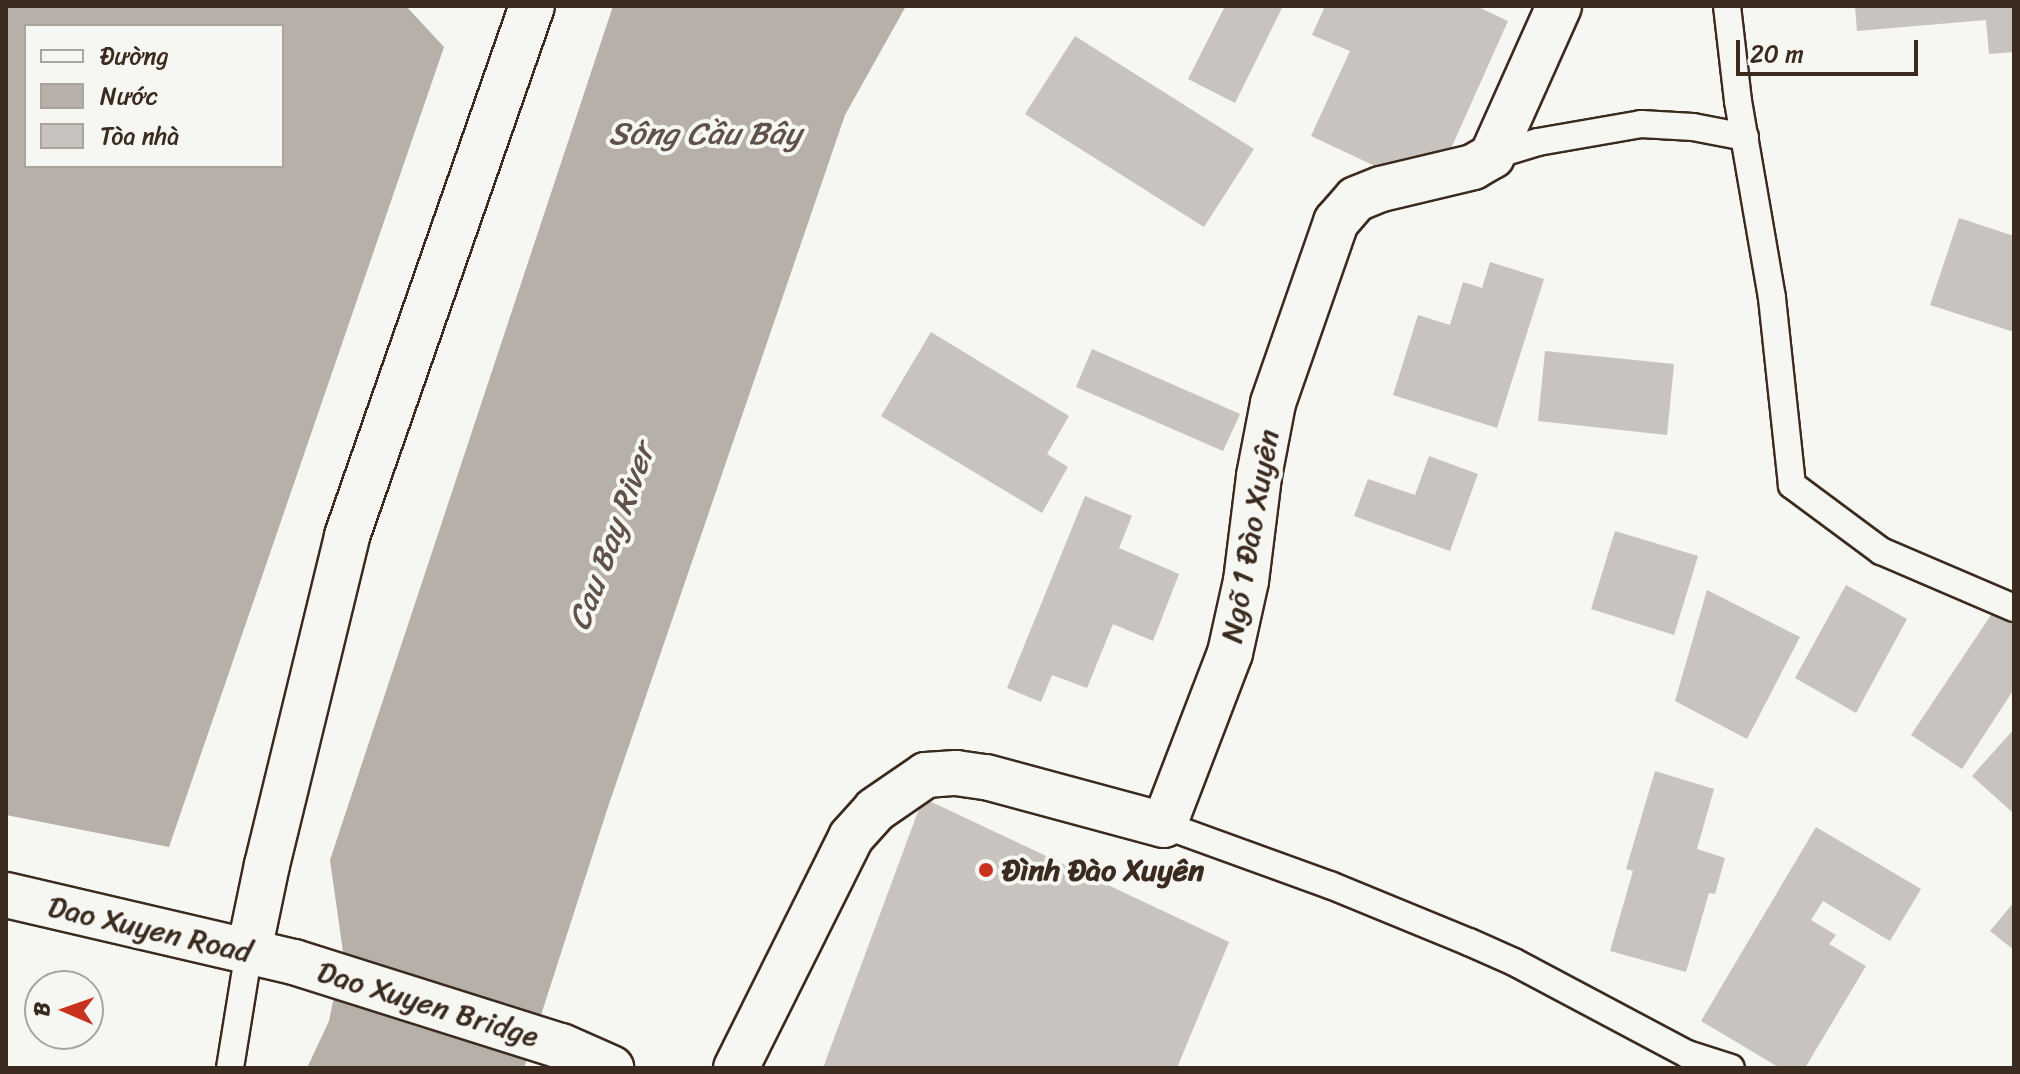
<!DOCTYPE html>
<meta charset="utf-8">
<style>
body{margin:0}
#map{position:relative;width:2020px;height:1074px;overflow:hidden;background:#f6f6f2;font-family:Sriracha,sans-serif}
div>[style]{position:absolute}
.water>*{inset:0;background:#b6b0a9}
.building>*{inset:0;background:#c8c3be}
.roads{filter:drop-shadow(2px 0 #3b2a1e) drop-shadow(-2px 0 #3b2a1e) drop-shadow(0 2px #3b2a1e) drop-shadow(0 -2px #3b2a1e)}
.service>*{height:26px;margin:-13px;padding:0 13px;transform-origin:13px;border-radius:13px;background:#f6f6f2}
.minor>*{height:44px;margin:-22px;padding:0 22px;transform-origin:22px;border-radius:22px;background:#f6f6f2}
.tertiary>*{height:44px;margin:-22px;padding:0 22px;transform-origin:22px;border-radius:22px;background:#f6f6f2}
.dots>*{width:22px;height:22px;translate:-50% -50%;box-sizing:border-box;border:4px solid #f6f6f2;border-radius:50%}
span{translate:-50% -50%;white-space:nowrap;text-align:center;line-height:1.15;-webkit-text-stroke:8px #f6f6f2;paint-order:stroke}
.street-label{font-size:30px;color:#3b2a1e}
.poi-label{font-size:30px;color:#3b2a1e;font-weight:700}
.left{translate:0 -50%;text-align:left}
.water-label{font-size:32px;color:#605248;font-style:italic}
.frame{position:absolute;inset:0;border:8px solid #3b2a1e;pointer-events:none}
.legend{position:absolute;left:24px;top:24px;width:260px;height:144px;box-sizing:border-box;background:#f6f6f2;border:2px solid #aba49d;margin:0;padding:10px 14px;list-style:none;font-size:24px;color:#3b2a1e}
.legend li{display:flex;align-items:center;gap:16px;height:40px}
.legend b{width:40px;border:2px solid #aba49d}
.north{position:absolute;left:24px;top:970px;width:80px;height:80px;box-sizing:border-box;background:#f6f6f2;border:2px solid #aba49d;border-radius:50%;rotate:272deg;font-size:22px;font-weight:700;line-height:32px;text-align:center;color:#3b2a1e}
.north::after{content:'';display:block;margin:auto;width:28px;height:36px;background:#c8321e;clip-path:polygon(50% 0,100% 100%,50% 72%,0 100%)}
.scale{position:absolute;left:1736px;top:40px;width:182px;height:36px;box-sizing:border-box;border:4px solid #3b2a1e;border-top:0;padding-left:10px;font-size:24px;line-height:28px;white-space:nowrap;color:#3b2a1e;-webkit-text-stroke:6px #f6f6f2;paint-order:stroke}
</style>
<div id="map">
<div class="water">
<i style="clip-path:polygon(evenodd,6px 6px,406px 6px,444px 47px,169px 847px,6px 815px,6px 6px,26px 26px,282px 26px,282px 166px,26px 166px,26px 26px)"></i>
<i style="clip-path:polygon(613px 6px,906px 6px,845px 115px,608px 807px,524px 1068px,307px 1068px,329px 1021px,343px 952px,330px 860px)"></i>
</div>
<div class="building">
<i style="clip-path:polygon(1225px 6px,1283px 6px,1235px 103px,1188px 79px)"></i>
<i style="clip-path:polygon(1325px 6px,1476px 6px,1508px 21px,1449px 153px,1377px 167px,1311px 136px,1350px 51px,1312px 35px)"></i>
<i style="clip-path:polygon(1855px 6px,2014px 6px,2014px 52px,1989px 54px,1986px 20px,1857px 31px)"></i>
<i style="clip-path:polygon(1075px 36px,1254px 149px,1204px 227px,1025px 114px)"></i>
<i style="clip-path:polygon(1959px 218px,2014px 236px,2014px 332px,1930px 305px)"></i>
<i style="clip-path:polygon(1490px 262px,1544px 279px,1497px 428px,1393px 395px,1418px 315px,1450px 325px,1463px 282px,1482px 288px)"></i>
<i style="clip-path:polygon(931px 332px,1069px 416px,1047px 454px,1068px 467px,1042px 513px,881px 416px)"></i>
<i style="clip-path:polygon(1092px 349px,1240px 414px,1223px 451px,1076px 387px)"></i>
<i style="clip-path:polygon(1545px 351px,1674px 364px,1667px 435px,1538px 421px)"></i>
<i style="clip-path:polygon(1429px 456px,1478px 474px,1450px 551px,1354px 516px,1368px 479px,1415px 495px)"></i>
<i style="clip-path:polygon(1085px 496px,1132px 516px,1119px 548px,1179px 574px,1153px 641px,1113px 624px,1087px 688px,1052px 675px,1041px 702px,1007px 688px)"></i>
<i style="clip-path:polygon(1615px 531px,1698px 556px,1674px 635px,1591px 609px)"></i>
<i style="clip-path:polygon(1846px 585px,1907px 619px,1856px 713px,1795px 678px)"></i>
<i style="clip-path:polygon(1707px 590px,1800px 637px,1747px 739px,1675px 701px)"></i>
<i style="clip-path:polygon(1993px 612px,2014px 626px,2014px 689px,1962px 769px,1911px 735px)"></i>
<i style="clip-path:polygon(2014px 729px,2014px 814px,1972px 776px)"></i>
<i style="clip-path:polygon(1655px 771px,1714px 789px,1697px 849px,1725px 858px,1715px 894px,1709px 893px,1686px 972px,1610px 951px,1633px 871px,1626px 869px)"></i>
<i style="clip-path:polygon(923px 798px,1229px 942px,1177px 1068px,823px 1068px)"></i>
<i style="clip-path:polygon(1816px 827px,1921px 889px,1890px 941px,1823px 901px,1811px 920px,1836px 935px,1829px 944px,1866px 966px,1805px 1068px,1780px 1068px,1701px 1021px)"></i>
<i style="clip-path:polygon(2014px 902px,2014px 950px,1990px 931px)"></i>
</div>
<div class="roads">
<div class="service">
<i style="left:1727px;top:6px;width:96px;rotate:83.4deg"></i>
<i style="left:1738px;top:101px;width:200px;rotate:80.2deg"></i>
<i style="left:1772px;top:298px;width:188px;rotate:83.9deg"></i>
<i style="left:1792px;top:485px;width:111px;rotate:36.6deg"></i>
<i style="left:1881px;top:551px;width:145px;rotate:23.2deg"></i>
<i style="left:1492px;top:156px;width:48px;rotate:-16.9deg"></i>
<i style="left:1538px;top:142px;width:105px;rotate:-9.9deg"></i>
<i style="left:1641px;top:124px;width:52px;rotate:3.3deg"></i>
<i style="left:1693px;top:127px;width:53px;rotate:10.9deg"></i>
<i style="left:1164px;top:825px;width:177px;rotate:19.9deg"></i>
<i style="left:1330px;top:885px;width:150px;rotate:22.3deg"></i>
<i style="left:1469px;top:942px;width:49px;rotate:24deg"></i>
<i style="left:1514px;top:962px;width:196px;rotate:28deg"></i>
<i style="left:1687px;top:1054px;width:46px;rotate:17.7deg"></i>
<i style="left:230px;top:1068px;width:119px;rotate:-80.8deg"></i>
</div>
<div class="minor">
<i style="left:249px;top:951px;width:88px;rotate:-78.2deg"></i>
<i style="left:267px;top:865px;width:339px;rotate:-76.3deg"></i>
<i style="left:347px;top:536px;width:561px;rotate:-70.76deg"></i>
<i style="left:736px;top:1068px;width:258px;rotate:-63.5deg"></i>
<i style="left:851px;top:837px;width:36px;rotate:-48deg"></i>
<i style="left:875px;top:810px;width:62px;rotate:-34.5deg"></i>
<i style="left:926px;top:775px;width:30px;rotate:-4deg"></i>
<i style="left:956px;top:773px;width:30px;rotate:8deg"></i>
<i style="left:986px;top:777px;width:184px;rotate:15.1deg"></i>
<i style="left:1164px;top:825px;width:184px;rotate:-69deg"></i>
<i style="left:1230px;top:653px;width:74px;rotate:-77.5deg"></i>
<i style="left:1246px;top:581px;width:106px;rotate:-82.9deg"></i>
<i style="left:1259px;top:476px;width:74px;rotate:-79.1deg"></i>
<i style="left:1273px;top:403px;width:192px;rotate:-70.8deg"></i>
<i style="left:1336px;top:222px;width:30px;rotate:-49deg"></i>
<i style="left:1356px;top:199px;width:27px;rotate:-22deg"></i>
<i style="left:1381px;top:189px;width:95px;rotate:-13.4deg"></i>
<i style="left:1473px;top:167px;width:22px;rotate:-30deg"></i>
<i style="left:1492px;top:156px;width:164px;rotate:-65.9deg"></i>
</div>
<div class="tertiary">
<i style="left:6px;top:895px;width:296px;rotate:13.1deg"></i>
<i style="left:294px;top:962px;width:280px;rotate:17.5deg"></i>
<i style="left:561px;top:1046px;width:55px;rotate:23.7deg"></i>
</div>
</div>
<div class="dots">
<i style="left:986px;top:870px;background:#c8321e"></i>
</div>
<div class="street-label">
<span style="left:1250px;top:536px;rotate:-80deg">Ngõ 1 Đào Xuyên</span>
<span style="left:150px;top:929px;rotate:13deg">Dao Xuyen Road</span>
<span style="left:428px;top:1004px;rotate:17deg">Dao Xuyen Bridge</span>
</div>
<div class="poi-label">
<span class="left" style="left:1002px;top:870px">Đình Đào Xuyên</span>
</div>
<div class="water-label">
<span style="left:705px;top:134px">Sông Cầu Bây</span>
<span style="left:612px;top:537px;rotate:-70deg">Cau Bay River</span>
</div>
<div class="frame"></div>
<ul class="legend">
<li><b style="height:10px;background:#f6f6f2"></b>Đường</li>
<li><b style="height:22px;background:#b6b0a9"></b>Nước</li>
<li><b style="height:22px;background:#c8c3be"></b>Tòa nhà</li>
</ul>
<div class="north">B</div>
<div class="scale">20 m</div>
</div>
